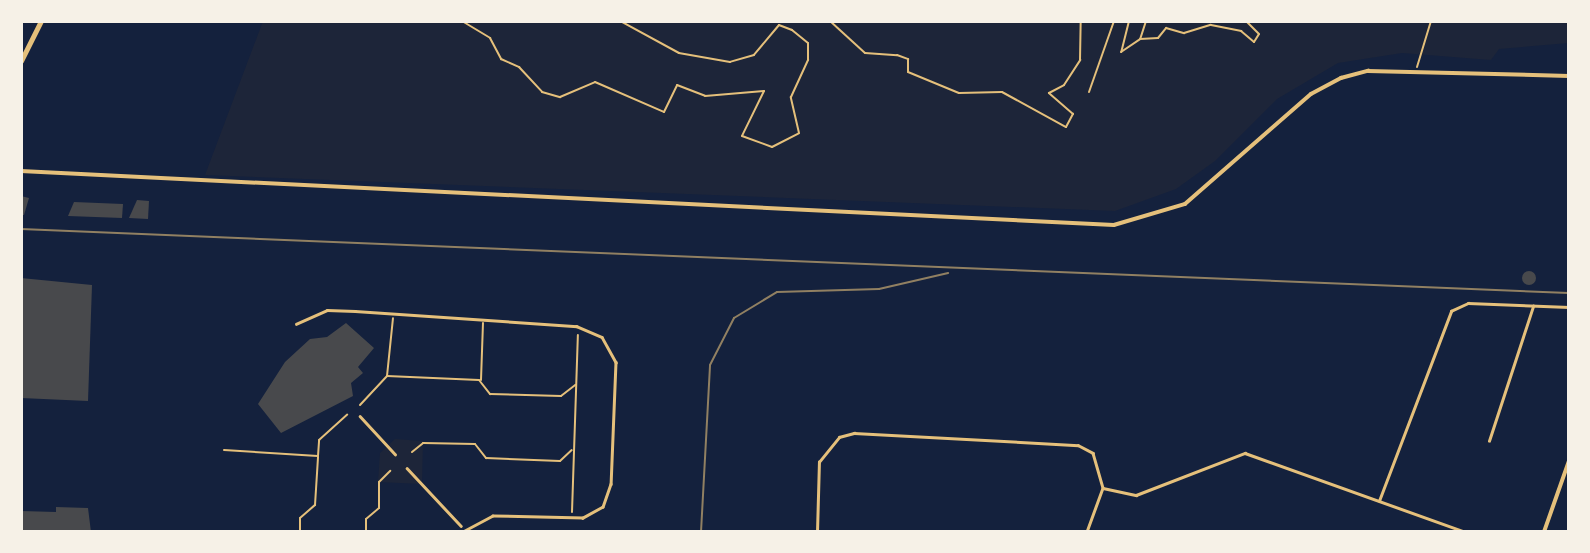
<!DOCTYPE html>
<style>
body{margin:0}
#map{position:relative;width:1590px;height:553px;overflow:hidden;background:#14213d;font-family:"Nunito Sans",sans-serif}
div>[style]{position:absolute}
.green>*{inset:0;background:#1d2539}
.building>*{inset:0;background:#48494c}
.round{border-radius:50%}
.path>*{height:2px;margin:-1px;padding:0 1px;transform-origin:1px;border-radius:1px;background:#e5c07b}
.pedestrian>*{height:2.5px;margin:-1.25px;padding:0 1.25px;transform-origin:1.25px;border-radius:1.25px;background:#e5c07b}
.minor>*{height:2.5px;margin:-1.25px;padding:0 1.25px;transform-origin:1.25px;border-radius:1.25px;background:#e5c07b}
.tertiary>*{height:3.5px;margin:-1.75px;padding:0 1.75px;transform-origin:1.75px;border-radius:1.75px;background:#e5c07b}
.primary>*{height:4.5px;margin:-2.25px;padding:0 2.25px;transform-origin:2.25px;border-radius:2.25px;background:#e5c07b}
.rail>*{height:2px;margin:-1px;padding:0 1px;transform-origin:1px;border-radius:1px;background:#918062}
span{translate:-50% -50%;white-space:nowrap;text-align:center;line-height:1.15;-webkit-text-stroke:6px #f6f1e7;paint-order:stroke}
.frame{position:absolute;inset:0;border:23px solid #f6f1e7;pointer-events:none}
</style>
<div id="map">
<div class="green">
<i style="clip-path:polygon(263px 21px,1569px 21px,1569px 43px,1499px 49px,1491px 60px,1402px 53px,1338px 63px,1277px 99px,1215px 161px,1176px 189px,1115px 211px,205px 175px)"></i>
<i style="clip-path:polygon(395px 439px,423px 441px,422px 484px,378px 482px,380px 453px)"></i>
</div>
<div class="building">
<i style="clip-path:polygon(21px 196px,29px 198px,24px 215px,21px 215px)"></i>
<i style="clip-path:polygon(137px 200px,149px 201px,148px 219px,129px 218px)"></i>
<i style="clip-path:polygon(74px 202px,123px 204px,122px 218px,68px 216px)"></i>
<i class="round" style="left:1522px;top:271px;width:14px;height:14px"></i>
<i style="clip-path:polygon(21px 278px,92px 285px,88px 401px,21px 398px)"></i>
<i style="clip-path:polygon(346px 323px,374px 348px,358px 367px,363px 373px,351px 383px,353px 396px,281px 433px,258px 404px,285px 362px,310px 339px,327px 337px)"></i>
<i style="clip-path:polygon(56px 507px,88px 508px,91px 532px,21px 532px,21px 511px,56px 512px)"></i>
</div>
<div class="path">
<i style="left:462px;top:21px;width:33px;rotate:31deg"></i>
<i style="left:490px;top:38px;width:24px;rotate:62deg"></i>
<i style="left:501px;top:59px;width:20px;rotate:24deg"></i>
<i style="left:519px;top:67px;width:34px;rotate:47deg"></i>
<i style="left:542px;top:92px;width:19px;rotate:16deg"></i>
<i style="left:560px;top:97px;width:38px;rotate:-23deg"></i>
<i style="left:595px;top:82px;width:75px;rotate:23.5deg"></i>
<i style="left:664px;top:112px;width:30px;rotate:-64deg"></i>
<i style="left:677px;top:85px;width:30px;rotate:21deg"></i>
<i style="left:705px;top:96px;width:59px;rotate:-4.8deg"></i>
<i style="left:764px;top:91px;width:50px;rotate:116.1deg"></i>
<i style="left:742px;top:136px;width:32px;rotate:20deg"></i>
<i style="left:772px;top:147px;width:30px;rotate:-27deg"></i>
<i style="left:799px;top:133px;width:37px;rotate:-103deg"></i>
<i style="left:791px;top:97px;width:41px;rotate:-65.3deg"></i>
<i style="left:808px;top:60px;width:17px;rotate:-90deg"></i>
<i style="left:808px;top:43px;width:21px;rotate:-141deg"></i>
<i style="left:792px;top:30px;width:14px;rotate:-159deg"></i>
<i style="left:779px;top:25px;width:39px;rotate:130deg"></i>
<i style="left:754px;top:55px;width:25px;rotate:164deg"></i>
<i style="left:730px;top:62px;width:52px;rotate:-170deg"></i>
<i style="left:679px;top:53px;width:65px;rotate:-151.5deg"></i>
<i style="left:622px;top:22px;width:24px;rotate:-178deg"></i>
<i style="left:830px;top:21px;width:47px;rotate:42.4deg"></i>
<i style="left:865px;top:53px;width:32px;rotate:4deg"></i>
<i style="left:897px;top:55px;width:12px;rotate:20deg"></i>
<i style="left:908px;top:59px;width:13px;rotate:90deg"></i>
<i style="left:908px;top:72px;width:55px;rotate:22.4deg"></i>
<i style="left:959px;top:93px;width:43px;rotate:-1.3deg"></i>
<i style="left:1002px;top:92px;width:73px;rotate:28.7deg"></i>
<i style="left:1066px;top:127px;width:15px;rotate:-62deg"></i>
<i style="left:1073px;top:114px;width:32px;rotate:-139deg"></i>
<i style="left:1049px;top:93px;width:17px;rotate:-28deg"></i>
<i style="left:1064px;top:85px;width:30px;rotate:-57deg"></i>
<i style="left:1080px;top:60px;width:39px;rotate:-89deg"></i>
<i style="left:1129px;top:21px;width:32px;rotate:104deg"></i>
<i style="left:1121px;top:52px;width:23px;rotate:-34deg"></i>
<i style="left:1146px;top:21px;width:19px;rotate:108deg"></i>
<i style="left:1140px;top:39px;width:18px;rotate:-3deg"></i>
<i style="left:1158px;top:38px;width:13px;rotate:-51deg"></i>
<i style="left:1166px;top:28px;width:19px;rotate:16deg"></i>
<i style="left:1184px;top:33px;width:28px;rotate:-17deg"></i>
<i style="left:1211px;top:25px;width:31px;rotate:11deg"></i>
<i style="left:1241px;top:31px;width:17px;rotate:40deg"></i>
<i style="left:1254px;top:42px;width:9px;rotate:-58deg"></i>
<i style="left:1259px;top:34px;width:18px;rotate:-135deg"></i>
<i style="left:1417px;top:67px;width:48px;rotate:-73.1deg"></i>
<i style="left:1089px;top:92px;width:75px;rotate:-70.6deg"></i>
<i style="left:387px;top:376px;width:92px;rotate:2.5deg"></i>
<i style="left:479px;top:380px;width:18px;rotate:52deg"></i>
<i style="left:490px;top:394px;width:71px;rotate:1.6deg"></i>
<i style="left:561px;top:396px;width:18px;rotate:-38deg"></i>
<i style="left:481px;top:380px;width:57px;rotate:-88deg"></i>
<i style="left:360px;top:405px;width:40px;rotate:-47deg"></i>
<i style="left:387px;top:376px;width:58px;rotate:-84.1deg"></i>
<i style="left:224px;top:450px;width:94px;rotate:3.7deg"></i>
<i style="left:318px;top:456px;width:16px;rotate:-86deg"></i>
<i style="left:319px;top:440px;width:38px;rotate:-42deg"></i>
<i style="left:412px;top:452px;width:14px;rotate:-39deg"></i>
<i style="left:423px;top:443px;width:52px;rotate:1.1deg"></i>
<i style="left:475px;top:444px;width:18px;rotate:52deg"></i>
<i style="left:486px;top:458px;width:74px;rotate:2.3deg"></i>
<i style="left:560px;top:461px;width:16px;rotate:-43deg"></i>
<i style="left:572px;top:512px;width:177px;rotate:-88.1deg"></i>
<i style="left:300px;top:532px;width:14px;rotate:-90deg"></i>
<i style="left:300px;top:518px;width:20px;rotate:-41deg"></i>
<i style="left:315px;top:505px;width:48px;rotate:-86.4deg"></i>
<i style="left:366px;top:532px;width:13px;rotate:-90deg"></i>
<i style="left:366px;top:519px;width:17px;rotate:-40deg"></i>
<i style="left:379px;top:508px;width:26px;rotate:-90deg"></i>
<i style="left:379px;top:482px;width:16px;rotate:-45deg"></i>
</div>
<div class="pedestrian">
<i style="left:360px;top:416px;width:52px;rotate:47.4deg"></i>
<i style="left:407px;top:468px;width:79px;rotate:47deg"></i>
</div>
<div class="minor">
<i style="left:296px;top:324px;width:34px;rotate:-24deg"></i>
<i style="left:327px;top:310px;width:28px;rotate:2deg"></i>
<i style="left:355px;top:311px;width:222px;rotate:3.9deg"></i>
<i style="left:576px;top:326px;width:28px;rotate:23deg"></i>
<i style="left:602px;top:337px;width:29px;rotate:61deg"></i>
<i style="left:616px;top:362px;width:122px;rotate:92.3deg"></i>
<i style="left:611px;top:484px;width:24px;rotate:109deg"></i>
<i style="left:603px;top:507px;width:23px;rotate:151deg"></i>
<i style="left:583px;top:518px;width:90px;rotate:-178.7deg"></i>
<i style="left:493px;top:516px;width:34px;rotate:152deg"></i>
<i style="left:1489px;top:441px;width:142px;rotate:-71.9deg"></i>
<i style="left:1103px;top:488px;width:34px;rotate:12deg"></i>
<i style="left:1136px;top:495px;width:117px;rotate:-21.1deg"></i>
<i style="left:1245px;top:453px;width:235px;rotate:19.7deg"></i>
<i style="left:1379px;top:501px;width:203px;rotate:-69.2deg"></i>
<i style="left:1451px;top:311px;width:19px;rotate:-25deg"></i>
<i style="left:1468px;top:303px;width:101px;rotate:2.3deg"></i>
<i style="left:817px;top:532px;width:70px;rotate:-88.4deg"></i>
<i style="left:819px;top:462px;width:32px;rotate:-51deg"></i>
<i style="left:839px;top:437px;width:16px;rotate:-15deg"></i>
<i style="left:854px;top:433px;width:224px;rotate:3.1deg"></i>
<i style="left:1078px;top:445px;width:17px;rotate:28deg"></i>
<i style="left:1093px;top:453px;width:36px;rotate:74deg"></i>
<i style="left:1103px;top:488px;width:47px;rotate:110deg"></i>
</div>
<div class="tertiary">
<i style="left:21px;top:171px;width:1094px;rotate:2.83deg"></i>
<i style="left:1114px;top:225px;width:74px;rotate:-16.5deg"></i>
<i style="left:1185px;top:204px;width:167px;rotate:-41.1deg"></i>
<i style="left:1311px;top:94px;width:34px;rotate:-28deg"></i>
<i style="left:1341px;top:78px;width:28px;rotate:-15deg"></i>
<i style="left:1368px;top:71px;width:201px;rotate:1.4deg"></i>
<i style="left:1544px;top:532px;width:75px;rotate:-70.6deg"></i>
</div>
<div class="primary">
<i style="left:21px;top:61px;width:45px;rotate:-63.4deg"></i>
</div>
<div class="rail">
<i style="left:21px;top:229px;width:1549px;rotate:2.37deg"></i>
<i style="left:701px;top:532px;width:167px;rotate:-86.9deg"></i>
<i style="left:710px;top:365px;width:53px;rotate:-62.9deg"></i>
<i style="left:734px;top:318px;width:50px;rotate:-31.2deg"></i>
<i style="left:777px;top:292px;width:102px;rotate:-1.7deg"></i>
<i style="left:879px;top:289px;width:71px;rotate:-13.1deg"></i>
</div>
<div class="frame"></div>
</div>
